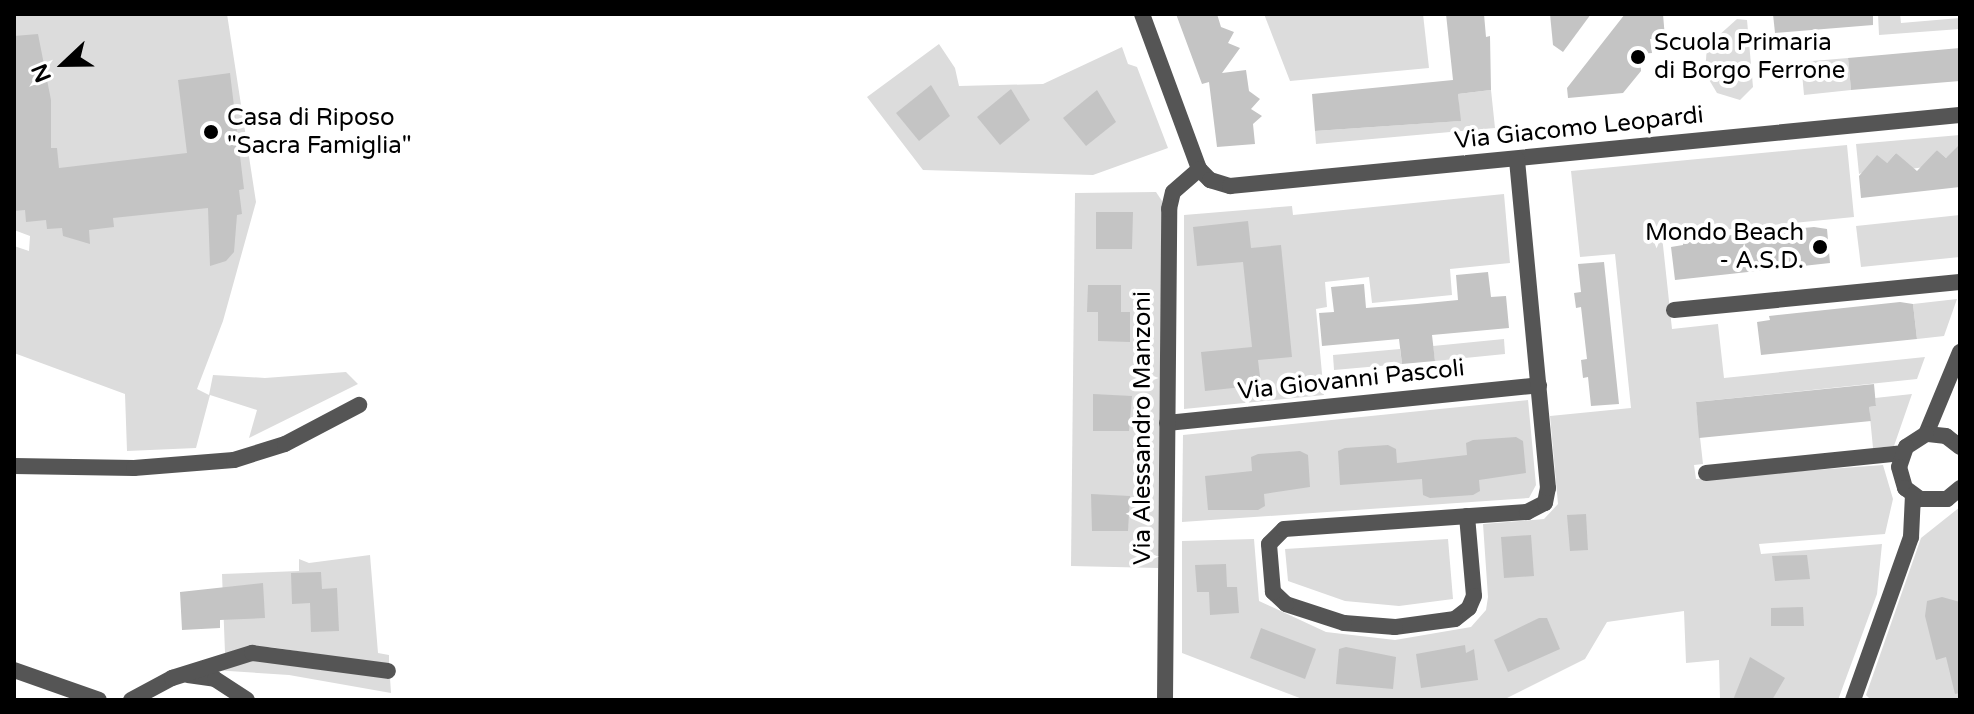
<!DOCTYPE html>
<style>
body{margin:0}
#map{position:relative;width:1974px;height:714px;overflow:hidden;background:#fff;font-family:"Varela Round",sans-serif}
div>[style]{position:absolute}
.green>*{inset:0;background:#dcdcdc}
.building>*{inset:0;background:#c4c4c4}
.minor>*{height:16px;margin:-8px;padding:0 8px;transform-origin:8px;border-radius:8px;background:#555}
.tertiary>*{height:16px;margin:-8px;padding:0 8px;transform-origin:8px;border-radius:8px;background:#555}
.dots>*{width:22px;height:22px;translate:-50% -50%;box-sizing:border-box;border:4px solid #fff;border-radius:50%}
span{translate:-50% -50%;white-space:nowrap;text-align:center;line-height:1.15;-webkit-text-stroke:8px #fff;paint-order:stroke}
.poi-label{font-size:24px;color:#000}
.left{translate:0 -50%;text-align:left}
.right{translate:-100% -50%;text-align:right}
.street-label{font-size:24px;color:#000}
.frame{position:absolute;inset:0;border:16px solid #000;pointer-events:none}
.north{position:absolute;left:24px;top:24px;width:80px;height:80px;-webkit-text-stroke:6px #fff;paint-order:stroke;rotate:248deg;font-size:22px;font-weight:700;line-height:32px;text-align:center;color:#000}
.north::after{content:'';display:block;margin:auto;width:28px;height:36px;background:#000;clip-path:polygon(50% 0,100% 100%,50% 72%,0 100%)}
</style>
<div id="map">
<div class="green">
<i style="clip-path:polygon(14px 14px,227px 14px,256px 202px,223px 321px,197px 389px,209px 395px,213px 375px,265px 378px,346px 372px,358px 384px,249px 438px,257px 410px,210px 395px,196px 448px,127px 451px,125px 394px,14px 353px,14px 246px,29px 251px,30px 236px,14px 230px)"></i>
<i style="clip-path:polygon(1264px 14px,1423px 14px,1429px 68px,1290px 81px)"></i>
<i style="clip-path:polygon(1878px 14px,1900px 14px,1901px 23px,1960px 18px,1960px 29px,1879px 35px)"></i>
<i style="clip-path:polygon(1737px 19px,1747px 20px,1753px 87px,1740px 100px,1717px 93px,1705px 73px,1707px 46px)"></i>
<i style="clip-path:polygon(939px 44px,955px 68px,959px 86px,1043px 84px,1122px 47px,1128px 64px,1137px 67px,1168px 148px,1093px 175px,923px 170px,867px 97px)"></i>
<i style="clip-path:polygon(1848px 58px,1851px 90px,1804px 95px,1801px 62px)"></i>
<i style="clip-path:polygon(1491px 90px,1495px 128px,1316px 144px,1315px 131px,1460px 121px,1458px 94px)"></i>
<i style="clip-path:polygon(1960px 135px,1960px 150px,1946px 158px,1937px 150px,1926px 167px,1909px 169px,1896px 153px,1887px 163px,1859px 174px,1856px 144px)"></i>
<i style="clip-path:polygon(1847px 145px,1854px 217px,1662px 236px,1672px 329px,1718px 324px,1724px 378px,1925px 357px,1917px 379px,1696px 402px,1703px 464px,1694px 465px,1696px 479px,1883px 465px,1893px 499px,1885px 534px,1759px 544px,1761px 554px,1882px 544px,1877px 594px,1838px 700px,1720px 700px,1719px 660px,1686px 663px,1684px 611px,1607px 622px,1585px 659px,1503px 700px,1305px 700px,1182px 653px,1182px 541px,1254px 539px,1259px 601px,1326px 632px,1395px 640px,1471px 627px,1486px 610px,1488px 597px,1483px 524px,1544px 519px,1558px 504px,1550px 416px,1631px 408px,1615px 254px,1580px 257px,1571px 171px)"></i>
<i style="clip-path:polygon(1156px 192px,1162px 201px,1158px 568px,1071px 566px,1075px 193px)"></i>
<i style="clip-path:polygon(1504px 194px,1510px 263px,1450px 269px,1452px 295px,1372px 303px,1369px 277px,1325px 282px,1327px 307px,1316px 309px,1324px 395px,1184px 409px,1184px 215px,1292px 206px,1293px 215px)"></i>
<i style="clip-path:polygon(1960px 215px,1960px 257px,1861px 267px,1856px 226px)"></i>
<i style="clip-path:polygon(1957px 299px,1944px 336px,1917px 339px,1913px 304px)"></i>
<i style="clip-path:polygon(1504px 339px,1505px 354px,1435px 361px,1433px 346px)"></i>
<i style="clip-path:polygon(1400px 349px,1402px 364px,1334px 370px,1333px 355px)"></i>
<i style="clip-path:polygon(1912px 394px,1894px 446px,1873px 448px,1869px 407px,1876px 406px,1875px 398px)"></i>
<i style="clip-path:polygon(1528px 400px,1536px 485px,1529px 498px,1182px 522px,1183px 435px)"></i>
<i style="clip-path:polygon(1960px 507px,1960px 700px,1871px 700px,1866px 695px,1921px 538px)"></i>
<i style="clip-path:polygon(1448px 539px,1453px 599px,1399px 606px,1345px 601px,1288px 581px,1285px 549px)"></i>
<i style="clip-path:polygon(370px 555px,378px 653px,389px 655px,389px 665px,270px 647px,225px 653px,222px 574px,299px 571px,299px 559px,309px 563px)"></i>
<i style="clip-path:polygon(255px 660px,390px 678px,391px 693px,289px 675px,213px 670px)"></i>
</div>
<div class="building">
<i style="clip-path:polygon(1176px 14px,1217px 14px,1221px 27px,1234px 32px,1228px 43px,1240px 48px,1222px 73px,1246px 70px,1249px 91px,1260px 99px,1251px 109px,1262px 116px,1253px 124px,1255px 144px,1217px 147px,1209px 82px,1202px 84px)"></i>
<i style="clip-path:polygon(1446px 14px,1484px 14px,1486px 37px,1490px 36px,1491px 90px,1458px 94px,1461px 121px,1315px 131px,1312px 94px,1453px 80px)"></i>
<i style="clip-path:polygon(1550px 14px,1591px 14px,1563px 52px,1553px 45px)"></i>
<i style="clip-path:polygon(1625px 14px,1663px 14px,1665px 38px,1650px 39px,1652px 53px,1640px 54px,1641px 71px,1623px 93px,1568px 98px,1567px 88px)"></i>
<i style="clip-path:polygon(1773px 14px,1873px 14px,1873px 25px,1775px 33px)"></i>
<i style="clip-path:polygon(38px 34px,51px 100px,51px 148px,57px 148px,59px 168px,187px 153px,178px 80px,230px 73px,244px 189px,239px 190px,242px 214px,237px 215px,234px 252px,226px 261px,210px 266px,208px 208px,113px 218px,114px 227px,89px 230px,90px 244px,63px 236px,62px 228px,47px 229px,46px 220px,26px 222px,25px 210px,14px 211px,14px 36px)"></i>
<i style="clip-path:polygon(1960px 48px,1960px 81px,1851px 90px,1848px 58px)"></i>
<i style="clip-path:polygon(931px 85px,950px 116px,919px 141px,896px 113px)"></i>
<i style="clip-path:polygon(1011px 89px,1030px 120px,1000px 145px,977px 117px)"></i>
<i style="clip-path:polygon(1097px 90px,1116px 122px,1086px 146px,1063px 118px)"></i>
<i style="clip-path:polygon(1960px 144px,1960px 187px,1861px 198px,1859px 176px,1877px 155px,1887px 163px,1896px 153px,1917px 171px,1937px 150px,1946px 158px)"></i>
<i style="clip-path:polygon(1096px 212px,1133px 212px,1132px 249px,1096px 249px)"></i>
<i style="clip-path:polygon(1248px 221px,1251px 248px,1281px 245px,1292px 357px,1258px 360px,1261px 385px,1205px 391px,1201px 352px,1252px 347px,1243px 262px,1197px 266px,1193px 227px)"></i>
<i style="clip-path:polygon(1814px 227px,1827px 229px,1830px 263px,1675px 280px,1671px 247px,1683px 245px,1683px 240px)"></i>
<i style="clip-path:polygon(1604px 262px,1619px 404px,1591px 406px,1588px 377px,1583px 378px,1581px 360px,1587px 359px,1581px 307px,1576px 308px,1574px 293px,1581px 292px,1578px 264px)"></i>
<i style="clip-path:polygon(1488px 272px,1491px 297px,1506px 296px,1509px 328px,1432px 335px,1435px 361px,1402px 364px,1399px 339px,1322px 346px,1319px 313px,1334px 312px,1331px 287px,1364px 284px,1366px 308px,1417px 304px,1458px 300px,1456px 275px)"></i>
<i style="clip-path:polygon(1088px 285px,1121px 285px,1121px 312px,1130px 312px,1130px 342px,1098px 341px,1098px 312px,1087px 312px)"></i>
<i style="clip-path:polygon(1900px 302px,1913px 304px,1917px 339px,1761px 355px,1757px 322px,1770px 320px,1769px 316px)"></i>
<i style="clip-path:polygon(1874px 384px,1876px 406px,1869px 407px,1871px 421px,1699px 438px,1696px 402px)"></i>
<i style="clip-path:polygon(1093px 394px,1132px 396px,1129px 431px,1093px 431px)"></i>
<i style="clip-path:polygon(1516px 437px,1523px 441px,1526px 473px,1479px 480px,1480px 491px,1473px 495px,1430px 498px,1423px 495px,1422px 479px,1340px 485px,1338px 451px,1345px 448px,1388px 445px,1396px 449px,1397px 463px,1467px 455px,1466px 443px,1473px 440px)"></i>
<i style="clip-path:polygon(1300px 451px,1308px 455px,1310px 487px,1264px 494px,1265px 506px,1258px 510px,1208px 510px,1205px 476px,1252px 471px,1251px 457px,1258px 454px)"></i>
<i style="clip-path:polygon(1091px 494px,1130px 496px,1128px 531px,1092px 531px)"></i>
<i style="clip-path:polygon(1586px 514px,1588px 550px,1570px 551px,1567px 515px)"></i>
<i style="clip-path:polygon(1531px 535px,1534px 576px,1504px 578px,1501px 537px)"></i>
<i style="clip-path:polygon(1807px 555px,1810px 579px,1775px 581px,1772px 556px)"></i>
<i style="clip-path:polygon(1226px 564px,1227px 587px,1237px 587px,1239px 613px,1210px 615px,1209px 592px,1197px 592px,1195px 565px)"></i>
<i style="clip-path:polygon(321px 572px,322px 589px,337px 588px,339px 631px,311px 632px,310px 603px,292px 604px,291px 573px)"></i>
<i style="clip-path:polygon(263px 583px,265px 618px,220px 620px,220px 628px,182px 630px,180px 592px)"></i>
<i style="clip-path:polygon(1942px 597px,1960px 602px,1960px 693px,1955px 694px,1946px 657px,1936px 660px,1925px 616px,1927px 601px)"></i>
<i style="clip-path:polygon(1803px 607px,1804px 626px,1771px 626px,1771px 608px)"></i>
<i style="clip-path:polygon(1539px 618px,1547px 618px,1560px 649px,1508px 672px,1494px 640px)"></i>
<i style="clip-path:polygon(1261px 628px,1316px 649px,1305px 679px,1250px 658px)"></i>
<i style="clip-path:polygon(1465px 645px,1466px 653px,1474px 649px,1478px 680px,1421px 688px,1416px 654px)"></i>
<i style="clip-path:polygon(1346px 647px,1396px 657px,1393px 689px,1336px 684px,1339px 649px)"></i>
<i style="clip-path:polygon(1750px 657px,1785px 678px,1772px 700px,1733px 700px)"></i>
</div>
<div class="minor">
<i style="left:1142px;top:14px;width:165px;rotate:69.8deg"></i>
<i style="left:1199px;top:169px;width:16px;rotate:45deg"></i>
<i style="left:1210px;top:180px;width:21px;rotate:17deg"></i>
<i style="left:1230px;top:186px;width:733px;rotate:-5.56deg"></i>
<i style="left:1674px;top:310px;width:287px;rotate:-5.6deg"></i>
<i style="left:1167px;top:423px;width:374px;rotate:-5.8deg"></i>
<i style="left:14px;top:466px;width:120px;rotate:1deg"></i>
<i style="left:134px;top:468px;width:100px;rotate:-4.6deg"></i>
<i style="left:234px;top:460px;width:53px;rotate:-17.4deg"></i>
<i style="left:285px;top:444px;width:84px;rotate:-27.8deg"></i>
<i style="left:1706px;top:473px;width:197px;rotate:-5.8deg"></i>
<i style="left:1467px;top:516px;width:80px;rotate:85deg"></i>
<i style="left:1474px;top:596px;width:13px;rotate:113deg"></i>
<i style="left:1469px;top:608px;width:18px;rotate:142deg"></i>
<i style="left:1455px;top:619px;width:61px;rotate:172.4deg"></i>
<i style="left:1395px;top:627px;width:51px;rotate:-175.5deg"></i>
<i style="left:1344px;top:623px;width:61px;rotate:-161.9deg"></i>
<i style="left:1286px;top:604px;width:18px;rotate:-137deg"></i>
<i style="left:1273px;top:592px;width:48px;rotate:-94.8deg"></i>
<i style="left:1269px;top:544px;width:21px;rotate:-45deg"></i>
<i style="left:1284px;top:529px;width:244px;rotate:-4deg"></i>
<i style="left:1527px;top:512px;width:20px;rotate:-27deg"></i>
<i style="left:1545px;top:503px;width:15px;rotate:-79deg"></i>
<i style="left:1548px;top:488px;width:330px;rotate:-95.4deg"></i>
<i style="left:14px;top:670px;width:90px;rotate:19.4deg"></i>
<i style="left:188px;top:675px;width:27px;rotate:8deg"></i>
<i style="left:215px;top:679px;width:38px;rotate:33deg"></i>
<i style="left:131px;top:700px;width:47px;rotate:-28.2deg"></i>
<i style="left:172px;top:678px;width:84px;rotate:-17.4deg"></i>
<i style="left:252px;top:653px;width:137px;rotate:7.5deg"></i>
<i style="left:1165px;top:700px;width:491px;rotate:-89.5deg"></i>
<i style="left:1169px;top:209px;width:17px;rotate:-77deg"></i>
<i style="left:1173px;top:192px;width:35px;rotate:-41deg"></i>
</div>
<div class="tertiary">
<i style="left:1926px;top:434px;width:89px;rotate:-67.5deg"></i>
<i style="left:1960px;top:447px;width:18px;rotate:-142deg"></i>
<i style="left:1946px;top:436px;width:20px;rotate:-174deg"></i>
<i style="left:1926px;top:434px;width:24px;rotate:147deg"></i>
<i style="left:1906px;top:447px;width:21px;rotate:109deg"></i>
<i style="left:1899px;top:467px;width:22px;rotate:74deg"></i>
<i style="left:1905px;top:488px;width:19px;rotate:36deg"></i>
<i style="left:1920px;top:499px;width:27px"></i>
<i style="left:1947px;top:499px;width:17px;rotate:-40deg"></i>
<i style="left:1853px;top:700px;width:173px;rotate:-70.4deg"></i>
<i style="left:1911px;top:537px;width:42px;rotate:-87.3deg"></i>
</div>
<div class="dots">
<i style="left:1638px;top:57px;background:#000"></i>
<i style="left:211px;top:132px;background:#000"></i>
<i style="left:1820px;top:247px;background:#000"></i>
</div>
<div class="poi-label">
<span class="left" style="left:1654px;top:57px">Scuola Primaria<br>di Borgo Ferrone</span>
<span class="left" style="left:227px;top:132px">Casa di Riposo<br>"Sacra Famiglia"</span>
<span class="right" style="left:1804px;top:247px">Mondo Beach<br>- A.S.D.</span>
</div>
<div class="street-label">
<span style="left:1579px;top:128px;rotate:-6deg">Via Giacomo Leopardi</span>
<span style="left:1351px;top:380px;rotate:-6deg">Via Giovanni Pascoli</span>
<span style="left:1143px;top:428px;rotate:-90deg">Via Alessandro Manzoni</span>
</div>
<div class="frame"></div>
<div class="north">N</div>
</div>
